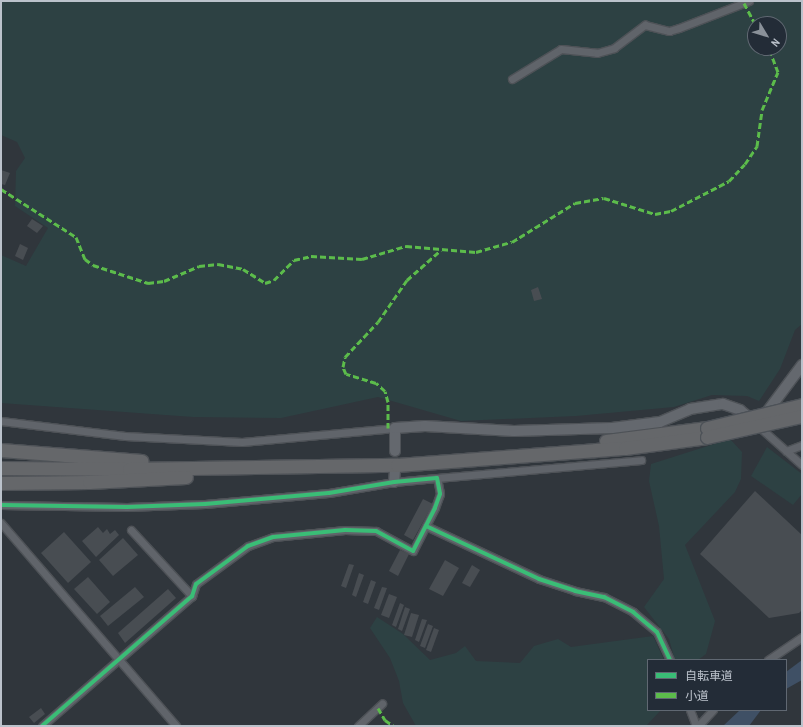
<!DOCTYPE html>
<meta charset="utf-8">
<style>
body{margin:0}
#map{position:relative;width:803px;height:727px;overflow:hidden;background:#30363c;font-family:"Archivo Narrow","Noto Sans JP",sans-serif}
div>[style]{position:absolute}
.green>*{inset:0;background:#2d4143}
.water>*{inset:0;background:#3f5065}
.building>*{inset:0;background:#484d52}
.roads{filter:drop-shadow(1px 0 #4e5257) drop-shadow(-1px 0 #4e5257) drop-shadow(0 1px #4e5257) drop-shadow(0 -1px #4e5257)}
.street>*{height:7px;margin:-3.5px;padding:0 3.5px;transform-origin:3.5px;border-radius:3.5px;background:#60646a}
.secondary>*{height:10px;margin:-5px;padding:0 5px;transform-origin:5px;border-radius:5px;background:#64686e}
.highway>*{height:13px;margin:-6.5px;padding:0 6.5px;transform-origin:6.5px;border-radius:6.5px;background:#65676a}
.bridges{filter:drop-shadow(1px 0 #4d5258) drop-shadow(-1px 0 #4d5258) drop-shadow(0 1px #4d5258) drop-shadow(0 -1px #4d5258)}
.highway-bridge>*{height:13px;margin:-6.5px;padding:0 6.5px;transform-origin:6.5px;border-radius:6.5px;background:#65676a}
.quiet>*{height:3px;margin-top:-1.5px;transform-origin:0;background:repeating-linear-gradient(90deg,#5cbc4b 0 6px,transparent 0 9px)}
.cycleway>*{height:4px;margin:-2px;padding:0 2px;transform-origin:2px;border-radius:2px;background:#3abd76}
span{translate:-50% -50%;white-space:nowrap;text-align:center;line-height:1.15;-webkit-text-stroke:3px #232c37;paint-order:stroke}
.frame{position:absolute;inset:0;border:2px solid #bbc2cb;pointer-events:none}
.legend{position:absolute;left:647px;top:659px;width:140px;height:52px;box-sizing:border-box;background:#232c37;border:1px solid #606872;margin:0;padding:5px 7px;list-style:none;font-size:12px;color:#bbc2cb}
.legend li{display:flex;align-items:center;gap:8px;height:20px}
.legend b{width:20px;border:1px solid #606872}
.north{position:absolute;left:747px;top:16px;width:40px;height:40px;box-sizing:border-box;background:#232c37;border:1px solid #606872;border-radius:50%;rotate:128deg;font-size:11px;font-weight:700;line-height:16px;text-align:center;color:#bbc2cb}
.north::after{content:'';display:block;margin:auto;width:14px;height:18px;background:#8a9199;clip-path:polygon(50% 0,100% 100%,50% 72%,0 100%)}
</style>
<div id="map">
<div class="green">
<i style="clip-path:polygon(evenodd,1px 1px,802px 1px,802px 324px,795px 330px,780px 369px,759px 401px,747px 396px,712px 395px,674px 407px,576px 416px,461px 421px,378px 397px,281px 418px,193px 417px,1px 403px,1px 255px,26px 266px,48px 228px,15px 206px,16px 171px,25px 158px,17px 142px,1px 135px,1px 1px,755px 24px,779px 24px,779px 48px,755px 48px,755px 24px)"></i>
<i style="clip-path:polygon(730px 439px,742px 452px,741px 479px,735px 492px,685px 545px,715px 621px,706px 654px,698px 660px,675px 660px,669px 639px,644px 607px,664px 579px,659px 526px,649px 481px,651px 464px)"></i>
<i style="clip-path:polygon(767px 447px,802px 474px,802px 494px,793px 505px,751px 476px)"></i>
<i style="clip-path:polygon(377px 617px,403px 634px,430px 660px,456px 653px,465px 646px,476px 661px,520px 663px,534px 646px,558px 639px,571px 647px,653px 636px,664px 660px,648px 660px,648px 710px,661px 710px,646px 726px,416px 726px,403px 703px,399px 681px,390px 658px,370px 628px)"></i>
</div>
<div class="water">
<i style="clip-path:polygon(802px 660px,802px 680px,786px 689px,786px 672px)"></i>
<i style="clip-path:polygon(740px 710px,761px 710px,749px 726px,723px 726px)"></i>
</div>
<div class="building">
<i style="clip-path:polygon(1px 170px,10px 173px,5px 185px,1px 184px)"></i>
<i style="clip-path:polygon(32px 219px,43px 226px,37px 233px,27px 226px)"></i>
<i style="clip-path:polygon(20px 244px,28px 248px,23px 260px,15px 256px)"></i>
<i style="clip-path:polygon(538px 287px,542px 299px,534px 301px,531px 290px)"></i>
<i style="clip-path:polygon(755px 491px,802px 535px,802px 610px,799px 613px,769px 618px,700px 554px)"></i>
<i style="clip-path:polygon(423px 499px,433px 504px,413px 540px,404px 535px)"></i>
<i style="clip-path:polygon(98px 527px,103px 533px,107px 529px,110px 534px,115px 530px,119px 535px,96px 557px,82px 541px)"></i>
<i style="clip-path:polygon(64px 532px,91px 562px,68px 583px,41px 553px)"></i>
<i style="clip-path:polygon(123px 538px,138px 555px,113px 576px,99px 560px)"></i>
<i style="clip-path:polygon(400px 550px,409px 554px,398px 576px,389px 571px)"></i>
<i style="clip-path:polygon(445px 560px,459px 568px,443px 596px,429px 589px)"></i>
<i style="clip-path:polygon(349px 564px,354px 565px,346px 588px,341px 586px)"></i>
<i style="clip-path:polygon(472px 565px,480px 570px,470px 587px,462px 583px)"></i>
<i style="clip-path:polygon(359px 573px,364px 575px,356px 597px,352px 595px)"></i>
<i style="clip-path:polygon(88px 577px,110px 602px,97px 614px,74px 589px)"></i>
<i style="clip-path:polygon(371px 580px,376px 582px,368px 604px,363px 602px)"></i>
<i style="clip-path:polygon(135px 587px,144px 597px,108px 626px,100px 616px)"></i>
<i style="clip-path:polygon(382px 587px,387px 588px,379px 610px,374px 608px)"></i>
<i style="clip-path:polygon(168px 589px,176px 598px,125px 643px,118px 633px)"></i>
<i style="clip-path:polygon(389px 594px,397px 597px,389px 618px,381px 615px)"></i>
<i style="clip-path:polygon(400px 603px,404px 605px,396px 627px,392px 625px)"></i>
<i style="clip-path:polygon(405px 607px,410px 609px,402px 631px,398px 629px)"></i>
<i style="clip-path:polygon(411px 613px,419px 615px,412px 637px,404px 635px)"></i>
<i style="clip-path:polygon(422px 619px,427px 620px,419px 642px,415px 640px)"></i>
<i style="clip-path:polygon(428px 624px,433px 626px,425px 648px,420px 646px)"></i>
<i style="clip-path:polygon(434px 628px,439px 630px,431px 652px,426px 650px)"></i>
<i style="clip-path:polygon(41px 708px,45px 714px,34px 723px,29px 717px)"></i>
</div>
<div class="roads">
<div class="street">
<i style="left:512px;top:79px;width:57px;rotate:-31.5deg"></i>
<i style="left:561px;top:49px;width:36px;rotate:6deg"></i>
<i style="left:597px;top:53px;width:18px;rotate:-16deg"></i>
<i style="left:614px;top:48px;width:39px;rotate:-37deg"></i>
<i style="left:645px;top:25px;width:25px;rotate:14deg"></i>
<i style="left:669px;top:31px;width:10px;rotate:-17deg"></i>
<i style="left:679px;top:28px;width:75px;rotate:-21.1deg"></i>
<i style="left:1px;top:421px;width:125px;rotate:6.9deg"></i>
<i style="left:125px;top:436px;width:117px;rotate:2.9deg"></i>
<i style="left:242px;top:442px;width:154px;rotate:-5.2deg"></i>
<i style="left:757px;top:425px;width:60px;rotate:41.6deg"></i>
<i style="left:786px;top:451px;width:17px;rotate:-21deg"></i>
<i style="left:437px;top:478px;width:205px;rotate:-5deg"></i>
<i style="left:1px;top:505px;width:126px;rotate:0.9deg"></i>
<i style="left:127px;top:507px;width:78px;rotate:-2.2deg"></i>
<i style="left:205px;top:504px;width:124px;rotate:-5.1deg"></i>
<i style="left:329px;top:493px;width:66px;rotate:-9.6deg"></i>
<i style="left:394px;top:482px;width:43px;rotate:-5.3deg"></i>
<i style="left:437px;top:478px;width:16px;rotate:79deg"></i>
<i style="left:440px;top:494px;width:15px;rotate:110deg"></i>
<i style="left:435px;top:508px;width:48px;rotate:117.1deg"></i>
<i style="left:413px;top:551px;width:42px;rotate:-151.6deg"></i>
<i style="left:376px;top:531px;width:31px;rotate:-178deg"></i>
<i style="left:345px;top:530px;width:72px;rotate:174.4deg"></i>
<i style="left:273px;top:537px;width:27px;rotate:160deg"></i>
<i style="left:248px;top:546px;width:64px;rotate:143.8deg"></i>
<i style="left:196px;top:584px;width:13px;rotate:108deg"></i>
<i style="left:192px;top:596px;width:198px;rotate:139.1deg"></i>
<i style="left:1px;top:523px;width:268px;rotate:49.2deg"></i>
<i style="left:426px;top:526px;width:125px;rotate:25.1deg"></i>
<i style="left:539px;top:579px;width:38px;rotate:18deg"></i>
<i style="left:575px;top:591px;width:30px;rotate:12deg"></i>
<i style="left:604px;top:597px;width:33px;rotate:27deg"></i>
<i style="left:633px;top:612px;width:31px;rotate:40deg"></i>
<i style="left:657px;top:632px;width:31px;rotate:65deg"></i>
<i style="left:131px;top:530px;width:90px;rotate:47.3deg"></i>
<i style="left:768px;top:660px;width:41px;rotate:-34.1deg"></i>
<i style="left:690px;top:710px;width:17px;rotate:69deg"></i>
<i style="left:358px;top:726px;width:33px;rotate:-43deg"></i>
<i style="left:698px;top:726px;width:22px;rotate:-47deg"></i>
</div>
<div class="secondary">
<i style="left:764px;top:416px;width:64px;rotate:-53.3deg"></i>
<i style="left:395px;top:451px;width:23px;rotate:-90deg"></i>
<i style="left:395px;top:428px;width:30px;rotate:-4deg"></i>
<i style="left:425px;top:426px;width:89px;rotate:3.2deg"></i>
<i style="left:514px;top:431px;width:98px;rotate:-1.8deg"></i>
<i style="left:612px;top:428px;width:48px;rotate:-7.1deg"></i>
<i style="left:660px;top:422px;width:33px;rotate:-23deg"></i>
<i style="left:690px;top:409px;width:33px;rotate:-9deg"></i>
<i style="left:723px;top:404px;width:18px;rotate:19deg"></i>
<i style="left:740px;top:410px;width:17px;rotate:40deg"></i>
<i style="left:394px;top:482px;width:12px;rotate:-85deg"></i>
</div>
<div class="highway">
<i style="left:606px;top:441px;width:102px;rotate:-7.3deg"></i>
<i style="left:1px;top:450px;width:141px;rotate:4.5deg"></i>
<i style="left:1px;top:468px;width:128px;rotate:0.4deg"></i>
<i style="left:129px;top:469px;width:268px;rotate:-0.9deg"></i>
<i style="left:397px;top:465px;width:229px;rotate:-4.3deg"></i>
<i style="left:625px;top:448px;width:83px;rotate:-7.6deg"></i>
<i style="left:1px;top:483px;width:88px;rotate:-0.7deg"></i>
<i style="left:89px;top:482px;width:97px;rotate:-3deg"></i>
</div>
</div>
<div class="bridges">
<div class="highway-bridge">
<i style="left:707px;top:428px;width:98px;rotate:-13.6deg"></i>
<i style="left:707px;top:437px;width:97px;rotate:-12.5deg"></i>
</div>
</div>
<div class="quiet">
<i style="left:744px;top:3px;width:24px;rotate:62deg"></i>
<i style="left:1px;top:189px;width:89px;rotate:32.6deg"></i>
<i style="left:76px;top:237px;width:24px;rotate:68deg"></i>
<i style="left:85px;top:259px;width:10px;rotate:37deg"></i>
<i style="left:93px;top:265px;width:58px;rotate:18.1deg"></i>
<i style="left:148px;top:283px;width:16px;rotate:-7deg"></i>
<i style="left:164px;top:281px;width:38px;rotate:-23deg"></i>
<i style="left:199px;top:266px;width:19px;rotate:-6deg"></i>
<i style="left:218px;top:264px;width:25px;rotate:11deg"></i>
<i style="left:243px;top:269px;width:26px;rotate:32deg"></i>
<i style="left:265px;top:283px;width:9px;rotate:-18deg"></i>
<i style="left:274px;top:280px;width:28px;rotate:-45deg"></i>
<i style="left:294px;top:260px;width:17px;rotate:-13deg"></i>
<i style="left:311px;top:256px;width:51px;rotate:3.4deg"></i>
<i style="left:362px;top:259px;width:46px;rotate:-16.5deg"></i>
<i style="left:406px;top:246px;width:70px;rotate:4.9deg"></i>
<i style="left:476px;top:252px;width:37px;rotate:-16deg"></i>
<i style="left:512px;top:242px;width:74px;rotate:-31.8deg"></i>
<i style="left:575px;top:203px;width:29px;rotate:-10deg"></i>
<i style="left:604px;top:198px;width:53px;rotate:17.4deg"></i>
<i style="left:655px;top:214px;width:16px;rotate:-11deg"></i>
<i style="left:671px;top:211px;width:65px;rotate:-27.3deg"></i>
<i style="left:729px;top:181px;width:23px;rotate:-47deg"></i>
<i style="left:745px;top:164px;width:22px;rotate:-56deg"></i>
<i style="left:757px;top:146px;width:36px;rotate:-82deg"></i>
<i style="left:762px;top:110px;width:41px;rotate:-67.2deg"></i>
<i style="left:778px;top:72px;width:26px;rotate:-111deg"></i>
<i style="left:388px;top:428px;width:26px;rotate:-90deg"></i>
<i style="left:388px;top:402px;width:11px;rotate:-105deg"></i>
<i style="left:385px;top:391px;width:12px;rotate:-138deg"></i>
<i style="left:376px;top:383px;width:31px;rotate:-163deg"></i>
<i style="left:346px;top:374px;width:8px;rotate:-113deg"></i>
<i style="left:343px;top:367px;width:10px;rotate:-79deg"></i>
<i style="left:345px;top:357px;width:48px;rotate:-46.7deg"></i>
<i style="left:378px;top:322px;width:51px;rotate:-55.4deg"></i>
<i style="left:407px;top:280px;width:45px;rotate:-41.4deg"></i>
<i style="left:378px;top:708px;width:14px;rotate:60deg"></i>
<i style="left:385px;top:720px;width:11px;rotate:34deg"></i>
</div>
<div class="cycleway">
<i style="left:1px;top:505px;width:126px;rotate:0.9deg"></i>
<i style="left:127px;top:507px;width:78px;rotate:-2.2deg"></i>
<i style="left:205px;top:504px;width:124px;rotate:-5.1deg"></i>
<i style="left:329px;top:493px;width:66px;rotate:-9.6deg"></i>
<i style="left:394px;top:482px;width:43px;rotate:-5.3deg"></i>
<i style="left:437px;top:478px;width:16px;rotate:79deg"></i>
<i style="left:440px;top:494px;width:15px;rotate:110deg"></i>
<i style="left:435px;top:508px;width:48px;rotate:117.1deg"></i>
<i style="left:413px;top:551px;width:42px;rotate:-151.6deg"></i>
<i style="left:376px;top:531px;width:31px;rotate:-178deg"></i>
<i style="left:345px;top:530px;width:72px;rotate:174.4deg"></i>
<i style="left:273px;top:537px;width:27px;rotate:160deg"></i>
<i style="left:248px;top:546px;width:64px;rotate:143.8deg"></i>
<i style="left:196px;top:584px;width:13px;rotate:108deg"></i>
<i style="left:192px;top:596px;width:198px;rotate:139.1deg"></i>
<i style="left:426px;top:526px;width:125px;rotate:25.1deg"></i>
<i style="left:539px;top:579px;width:38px;rotate:18deg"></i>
<i style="left:575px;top:591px;width:30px;rotate:12deg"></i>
<i style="left:604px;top:597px;width:33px;rotate:27deg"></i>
<i style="left:633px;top:612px;width:31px;rotate:40deg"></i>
<i style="left:657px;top:632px;width:31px;rotate:65deg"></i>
</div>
<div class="frame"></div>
<ul class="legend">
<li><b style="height:5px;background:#3abd76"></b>自転車道</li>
<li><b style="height:5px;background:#5cbc4b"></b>小道</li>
</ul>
<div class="north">N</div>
</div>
